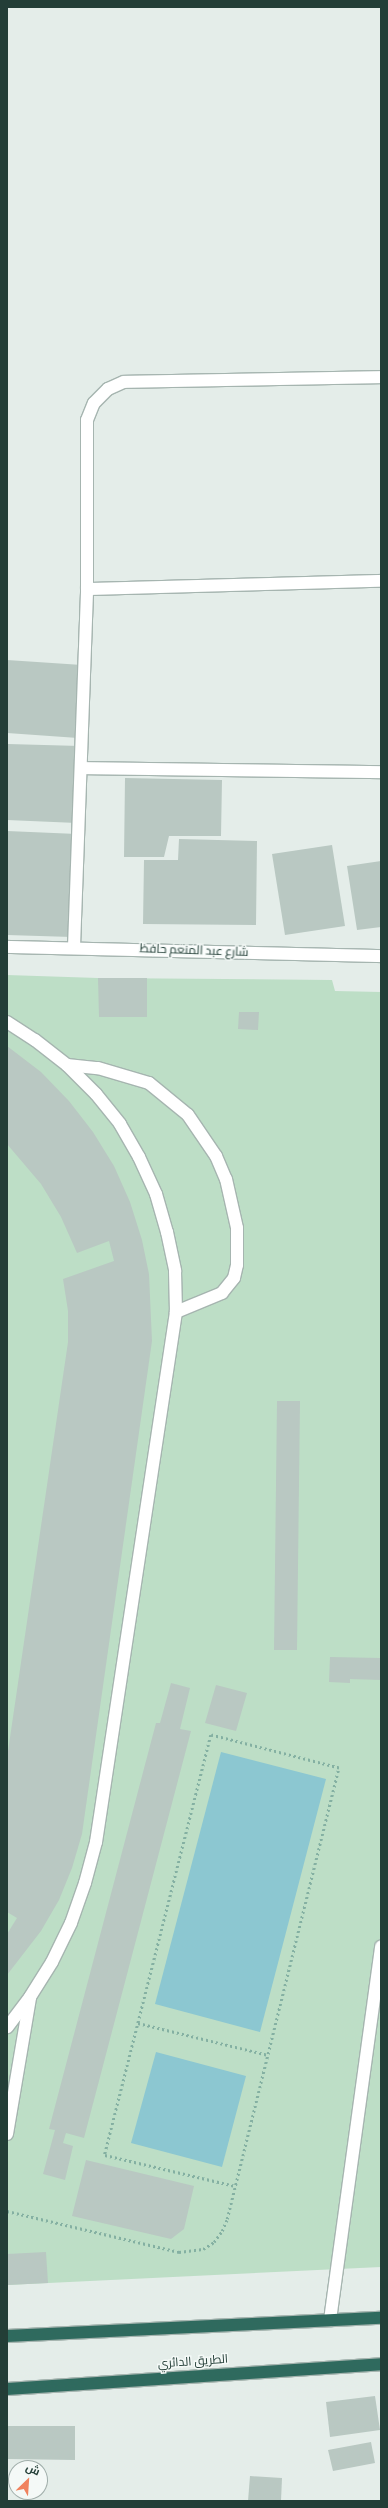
<!DOCTYPE html>
<meta charset="utf-8">
<style>
body{margin:0}
#map{position:relative;width:388px;height:2508px;overflow:hidden;background:#e4ede9;font-family:Signika,Cairo,sans-serif}
div>[style]{position:absolute}
.green>*{inset:0;background:#bddec6}
.water>*{inset:0;background:#8cc7d1}
.building>*{inset:0;background:#b9c8c2}
.path>*{height:2.5px;margin-top:-1.25px;transform-origin:0;background:repeating-linear-gradient(90deg,#84b0a2 0 2px,transparent 0 5px)}
.roads{filter:drop-shadow(1px 0 #a6b5b0) drop-shadow(-1px 0 #a6b5b0) drop-shadow(0 1px #a6b5b0) drop-shadow(0 -1px #a6b5b0)}
.lane>*{height:12px;margin:-6px;padding:0 6px;transform-origin:6px;border-radius:6px;background:#fff}
.street>*{height:12px;margin:-6px;padding:0 6px;transform-origin:6px;border-radius:6px;background:#fff}
.highway>*{height:12px;margin:-6px;padding:0 6px;transform-origin:6px;border-radius:6px;background:#2f6a5e}
span{translate:-50% -50%;white-space:nowrap;text-align:center;line-height:1.15;-webkit-text-stroke:3px #f4f9f7;paint-order:stroke}
.street-label{font-size:12px;color:#233e37}
.frame{position:absolute;inset:0;border:8px solid #233e37;pointer-events:none}
.north{position:absolute;left:8px;top:2460px;width:40px;height:40px;box-sizing:border-box;background:#f4f9f7;border:1px solid #a0aeaa;border-radius:50%;rotate:25deg;font-size:11px;font-weight:700;line-height:16px;text-align:center;color:#233e37}
.north::after{content:'';display:block;margin:auto;width:14px;height:18px;background:#f0825e;clip-path:polygon(50% 0,100% 100%,50% 72%,0 100%)}
</style>
<div id="map">
<div class="green">
<i style="clip-path:polygon(7px 975px,98px 978px,332px 980px,335px 991px,381px 992px,381px 2267px,7px 2285px)"></i>
</div>
<div class="water">
<i style="clip-path:polygon(221px 1752px,326px 1779px,260px 2032px,155px 2004px)"></i>
<i style="clip-path:polygon(156px 2052px,246px 2076px,222px 2167px,131px 2143px)"></i>
</div>
<div class="building">
<i style="clip-path:polygon(7px 660px,82px 665px,78px 738px,7px 733px)"></i>
<i style="clip-path:polygon(8px 744px,80px 746px,77px 823px,7px 820px)"></i>
<i style="clip-path:polygon(125px 778px,222px 780px,221px 836px,169px 836px,164px 857px,124px 857px)"></i>
<i style="clip-path:polygon(7px 831px,77px 834px,72px 937px,7px 935px)"></i>
<i style="clip-path:polygon(179px 839px,257px 841px,256px 925px,143px 924px,144px 860px,178px 860px)"></i>
<i style="clip-path:polygon(332px 845px,345px 926px,285px 935px,272px 854px)"></i>
<i style="clip-path:polygon(381px 861px,381px 927px,357px 930px,347px 866px)"></i>
<i style="clip-path:polygon(98px 978px,147px 978px,147px 1017px,99px 1017px)"></i>
<i style="clip-path:polygon(239px 1012px,259px 1012px,258px 1030px,238px 1029px)"></i>
<i style="clip-path:polygon(7px 1046px,41px 1072px,69px 1101px,93px 1132px,114px 1166px,130px 1202px,142px 1240px,149px 1274px,152px 1341px,82px 1834px,72px 1868px,59px 1900px,41px 1931px,7px 1975px,7px 1934px,17px 1918px,7px 1912px,7px 1758px,68px 1342px,68px 1311px,63px 1279px,114px 1261px,109px 1241px,77px 1253px,61px 1217px,41px 1184px,7px 1144px)"></i>
<i style="clip-path:polygon(277px 1401px,300px 1401px,297px 1650px,274px 1650px)"></i>
<i style="clip-path:polygon(330px 1657px,381px 1658px,381px 1680px,350px 1679px,350px 1683px,329px 1682px)"></i>
<i style="clip-path:polygon(171px 1683px,190px 1688px,180px 1729px,191px 1731px,84px 2138px,66px 2133px,63px 2143px,73px 2146px,65px 2180px,43px 2174px,55px 2130px,49px 2129px,156px 1723px,160px 1723px)"></i>
<i style="clip-path:polygon(216px 1685px,247px 1693px,236px 1731px,205px 1723px)"></i>
<i style="clip-path:polygon(86px 2160px,194px 2186px,184px 2229px,171px 2239px,72px 2216px)"></i>
<i style="clip-path:polygon(46px 2252px,48px 2283px,7px 2285px,7px 2254px)"></i>
<i style="clip-path:polygon(375px 2396px,380px 2430px,330px 2437px,326px 2402px)"></i>
<i style="clip-path:polygon(7px 2426px,75px 2426px,75px 2460px,7px 2459px)"></i>
<i style="clip-path:polygon(371px 2442px,375px 2463px,333px 2471px,328px 2450px)"></i>
<i style="clip-path:polygon(250px 2476px,282px 2478px,281px 2501px,248px 2501px)"></i>
</div>
<div class="path">
<i style="left:138px;top:2023px;width:134px;rotate:13.8deg"></i>
<i style="left:7px;top:2211px;width:177px;rotate:13.4deg"></i>
<i style="left:179px;top:2252px;width:24px;rotate:-7deg"></i>
<i style="left:203px;top:2249px;width:13px;rotate:-32deg"></i>
<i style="left:214px;top:2242px;width:14px;rotate:-54deg"></i>
<i style="left:222px;top:2231px;width:13px;rotate:-67deg"></i>
<i style="left:227px;top:2219px;width:465px;rotate:-76.1deg"></i>
<i style="left:339px;top:1768px;width:132px;rotate:-165.5deg"></i>
<i style="left:211px;top:1735px;width:433px;rotate:104.2deg"></i>
<i style="left:105px;top:2155px;width:134px;rotate:13.4deg"></i>
</div>
<div class="roads">
<div class="lane">
<i style="left:7px;top:1022px;width:33px;rotate:33deg"></i>
<i style="left:35px;top:1040px;width:41px;rotate:38deg"></i>
<i style="left:67px;top:1065px;width:41px;rotate:45deg"></i>
<i style="left:96px;top:1094px;width:38px;rotate:51deg"></i>
<i style="left:120px;top:1124px;width:38px;rotate:60deg"></i>
<i style="left:139px;top:1157px;width:41px;rotate:65.3deg"></i>
<i style="left:156px;top:1194px;width:40px;rotate:74deg"></i>
<i style="left:167px;top:1232px;width:40px;rotate:78deg"></i>
<i style="left:175px;top:1271px;width:41px;rotate:88.6deg"></i>
<i style="left:176px;top:1312px;width:536px;rotate:98.58deg"></i>
<i style="left:96px;top:1842px;width:42px;rotate:105deg"></i>
<i style="left:85px;top:1883px;width:42px;rotate:109.3deg"></i>
<i style="left:71px;top:1923px;width:43px;rotate:116deg"></i>
<i style="left:52px;top:1962px;width:41px;rotate:122.2deg"></i>
<i style="left:30px;top:1997px;width:38px;rotate:127deg"></i>
<i style="left:67px;top:1065px;width:31px;rotate:6deg"></i>
<i style="left:98px;top:1068px;width:53px;rotate:16.4deg"></i>
<i style="left:149px;top:1083px;width:50px;rotate:39.4deg"></i>
<i style="left:188px;top:1115px;width:50px;rotate:55.7deg"></i>
<i style="left:216px;top:1156px;width:25px;rotate:67deg"></i>
<i style="left:226px;top:1179px;width:50px;rotate:77.3deg"></i>
<i style="left:237px;top:1228px;width:37px;rotate:90deg"></i>
<i style="left:237px;top:1265px;width:13px;rotate:103deg"></i>
<i style="left:234px;top:1278px;width:19px;rotate:129deg"></i>
<i style="left:222px;top:1293px;width:50px;rotate:157.6deg"></i>
<i style="left:7px;top:2134px;width:138px;rotate:-80.4deg"></i>
<i style="left:330px;top:2320px;width:377px;rotate:-82.2deg"></i>
</div>
<div class="street">
<i style="left:87px;top:589px;width:294px;rotate:-1.6deg"></i>
<i style="left:82px;top:768px;width:299px;rotate:0.8deg"></i>
<i style="left:7px;top:947px;width:374px;rotate:1.4deg"></i>
<i style="left:74px;top:947px;width:358px;rotate:-87.9deg"></i>
<i style="left:87px;top:589px;width:169px;rotate:-90deg"></i>
<i style="left:87px;top:420px;width:18px;rotate:-68deg"></i>
<i style="left:94px;top:403px;width:20px;rotate:-45deg"></i>
<i style="left:108px;top:389px;width:17px;rotate:-24deg"></i>
<i style="left:124px;top:382px;width:257px;rotate:-1.1deg"></i>
</div>
<div class="highway">
<i style="left:7px;top:2336px;width:374px;rotate:-2.8deg"></i>
<i style="left:7px;top:2389px;width:375px;rotate:-3.8deg"></i>
</div>
</div>
<div class="street-label">
<span style="left:194px;top:951px;rotate:2deg">شارع عبد المنعم حافظ</span>
<span style="left:193px;top:2362px;rotate:-4deg">الطريق الدائري</span>
</div>
<div class="frame"></div>
<div class="north">ش</div>
</div>
